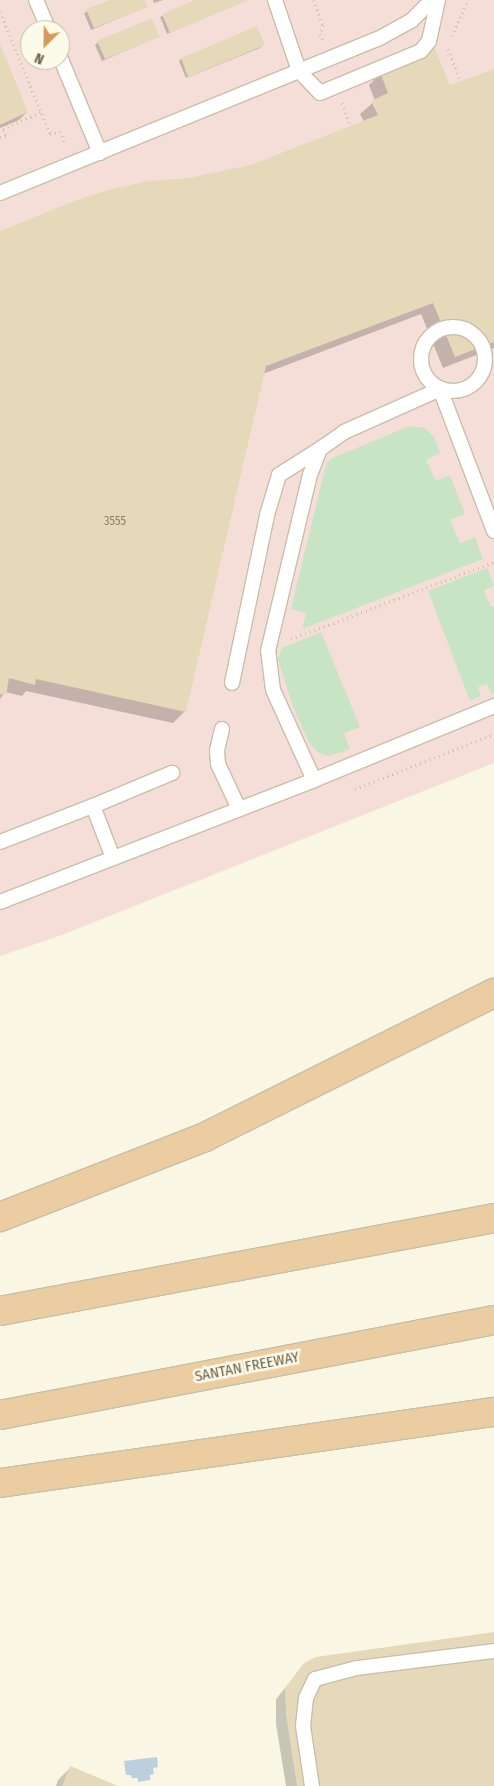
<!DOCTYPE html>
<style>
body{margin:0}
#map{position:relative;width:494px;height:1786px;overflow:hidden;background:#f9f7e3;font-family:"Fira Sans Condensed",sans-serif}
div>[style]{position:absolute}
.medical>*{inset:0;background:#f6ded8}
.green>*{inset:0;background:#c7e4c4}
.water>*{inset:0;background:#bbcfe0}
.shadow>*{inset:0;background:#0003}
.building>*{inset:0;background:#e6d9b9}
.path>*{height:3px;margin-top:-1.5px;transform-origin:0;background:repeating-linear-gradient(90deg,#cfc2a2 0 1px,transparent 0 5px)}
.roads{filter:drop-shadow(1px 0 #c6bfa9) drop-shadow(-1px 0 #c6bfa9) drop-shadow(0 1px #c6bfa9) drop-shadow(0 -1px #c6bfa9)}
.service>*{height:14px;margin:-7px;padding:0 7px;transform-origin:7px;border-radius:7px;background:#fff}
.service>.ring{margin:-7px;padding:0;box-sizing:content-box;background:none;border:14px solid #fff;border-radius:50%}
.motorway>*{height:28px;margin:-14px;padding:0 14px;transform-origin:14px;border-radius:14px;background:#eccca1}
span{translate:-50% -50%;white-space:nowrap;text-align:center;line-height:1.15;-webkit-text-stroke:5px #fcfbe9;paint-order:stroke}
.number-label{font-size:12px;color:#8c8068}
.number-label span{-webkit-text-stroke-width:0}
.street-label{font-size:15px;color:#6e634d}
.north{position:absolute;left:20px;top:20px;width:50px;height:50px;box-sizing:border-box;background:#fcfbe9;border:1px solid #c3beab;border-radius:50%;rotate:203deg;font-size:14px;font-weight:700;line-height:20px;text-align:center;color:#6e634d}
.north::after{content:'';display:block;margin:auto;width:18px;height:22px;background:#d59a57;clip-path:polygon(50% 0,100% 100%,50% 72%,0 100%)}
</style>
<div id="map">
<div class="medical">
<i style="clip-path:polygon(evenodd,0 0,494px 0,494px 763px,62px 935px,0 956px,0 0,30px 30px,60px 30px,60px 60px,30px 60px,30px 30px)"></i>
</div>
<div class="green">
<i style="clip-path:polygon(410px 426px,425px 428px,434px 437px,440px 453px,426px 460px,436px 481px,450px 475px,465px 514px,450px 520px,460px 543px,475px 537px,483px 559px,302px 629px,306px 613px,291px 609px,326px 464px,332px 458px)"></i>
<i style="clip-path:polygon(487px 568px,494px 585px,484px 591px,491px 607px,494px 606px,494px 693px,491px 694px,487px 684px,478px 687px,481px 696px,470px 701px,428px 591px)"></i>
<i style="clip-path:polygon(321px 632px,360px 727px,344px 733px,350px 749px,329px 756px,319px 753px,309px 743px,292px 704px,278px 659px,282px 648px)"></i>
</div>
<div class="water">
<i style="clip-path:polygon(157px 1757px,158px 1767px,153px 1768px,154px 1774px,150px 1775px,150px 1780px,138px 1782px,138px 1778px,132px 1778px,131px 1775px,126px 1775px,124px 1761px)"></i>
</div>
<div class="shadow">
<i style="clip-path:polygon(113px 0,143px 0,146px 7px,91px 30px,84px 13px)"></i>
<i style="clip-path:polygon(153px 0,163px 0,154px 3px)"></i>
<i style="clip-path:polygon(198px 0,245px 0,245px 1px,167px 34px,160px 17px)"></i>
<i style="clip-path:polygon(256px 28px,263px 45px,260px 48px,186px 78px,179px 61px,181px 59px)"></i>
<i style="clip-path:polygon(158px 37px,102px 61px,95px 45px,98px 42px)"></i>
<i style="clip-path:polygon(0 49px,27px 112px,19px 120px,0 128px)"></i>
<i style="clip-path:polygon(494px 71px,494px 348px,443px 368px,421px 314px,263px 374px,185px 711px,173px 723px,26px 691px,22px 696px,5px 692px,0 699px,0 232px,189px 179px,251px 166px,364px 122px,360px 114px,375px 101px,369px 85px,381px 73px,449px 87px)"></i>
<i style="clip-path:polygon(494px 1633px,494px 1786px,286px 1786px,276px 1724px,276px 1699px,305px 1664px)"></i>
<i style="clip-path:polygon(70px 1768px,115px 1786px,56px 1786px,58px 1780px)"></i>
</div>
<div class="building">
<i style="clip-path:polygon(110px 0,145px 0,148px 7px,94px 28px,86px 9px)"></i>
<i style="clip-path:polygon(195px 0,249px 0,170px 33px,162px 14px)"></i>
<i style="clip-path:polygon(152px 18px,160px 37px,105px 59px,97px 41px)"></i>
<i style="clip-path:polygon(257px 26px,265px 45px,188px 77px,181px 58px)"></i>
<i style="clip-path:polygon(0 44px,28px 112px,0 125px)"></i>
<i style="clip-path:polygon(435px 49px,450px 85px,494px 69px,494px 342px,455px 357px,433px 303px,266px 366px,186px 712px,36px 679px,35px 685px,9px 678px,6px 695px,0 694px,0 231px,74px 201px,111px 189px,149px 181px,189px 178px,251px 165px,378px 115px,371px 101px,388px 93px,380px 72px)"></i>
<i style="clip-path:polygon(494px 1632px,494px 1786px,297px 1786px,286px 1714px,285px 1688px,304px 1663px,316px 1657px)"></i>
<i style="clip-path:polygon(70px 1766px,104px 1780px,118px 1786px,62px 1786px)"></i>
</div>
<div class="path">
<i style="left:313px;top:0;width:27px;rotate:68deg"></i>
<i style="left:323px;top:25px;width:9px;rotate:108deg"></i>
<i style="left:320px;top:34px;width:9px;rotate:69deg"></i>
<i style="left:0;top:12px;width:132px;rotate:67.7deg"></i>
<i style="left:50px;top:134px;width:10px;rotate:-17deg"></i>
<i style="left:60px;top:131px;width:15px;rotate:70deg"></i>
<i style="left:452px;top:36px;width:39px;rotate:-66deg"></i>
<i style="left:448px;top:49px;width:34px;rotate:69deg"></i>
<i style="left:342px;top:103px;width:24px;rotate:71deg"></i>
<i style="left:0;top:137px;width:6px;rotate:-18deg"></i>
<i style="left:6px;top:135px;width:7px;rotate:-117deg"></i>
<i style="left:3px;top:129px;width:42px;rotate:-24.1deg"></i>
<i style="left:291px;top:639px;width:217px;rotate:-20.8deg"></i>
<i style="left:355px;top:789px;width:149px;rotate:-21.6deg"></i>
</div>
<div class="roads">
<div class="service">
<i style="left:36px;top:0;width:33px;rotate:67deg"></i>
<i style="left:275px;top:0;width:75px;rotate:71.3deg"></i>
<i style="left:299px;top:71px;width:30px;rotate:46deg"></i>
<i style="left:320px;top:93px;width:109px;rotate:-22.6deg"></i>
<i style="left:421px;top:51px;width:13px;rotate:-51deg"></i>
<i style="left:429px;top:41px;width:42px;rotate:-77.6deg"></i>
<i style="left:60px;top:57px;width:104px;rotate:67.4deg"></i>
<i style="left:0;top:193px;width:408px;rotate:-22.2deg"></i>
<i style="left:378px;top:39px;width:38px;rotate:-29deg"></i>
<i style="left:411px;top:21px;width:30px;rotate:-45deg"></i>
<i class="ring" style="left:421px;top:327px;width:50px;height:50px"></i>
<i style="left:232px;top:683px;width:172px;rotate:-78.2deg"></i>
<i style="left:267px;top:515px;width:42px;rotate:-73.3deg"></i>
<i style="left:279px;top:475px;width:49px;rotate:-32.4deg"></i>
<i style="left:222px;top:729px;width:22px;rotate:103deg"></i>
<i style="left:217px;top:750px;width:14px;rotate:86deg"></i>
<i style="left:218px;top:764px;width:50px;rotate:65deg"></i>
<i style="left:314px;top:780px;width:99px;rotate:-114.5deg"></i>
<i style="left:273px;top:690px;width:39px;rotate:-97deg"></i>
<i style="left:268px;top:651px;width:181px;rotate:-76.6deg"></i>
<i style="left:310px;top:475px;width:28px;rotate:-69deg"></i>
<i style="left:320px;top:449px;width:29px;rotate:-35deg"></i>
<i style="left:344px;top:432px;width:105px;rotate:-24.1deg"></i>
<i style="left:440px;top:389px;width:152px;rotate:69.2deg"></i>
<i style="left:0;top:842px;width:100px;rotate:-21.2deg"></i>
<i style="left:113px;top:858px;width:56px;rotate:-111deg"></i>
<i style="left:93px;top:806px;width:86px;rotate:-22.7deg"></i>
<i style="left:0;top:902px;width:337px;rotate:-21.2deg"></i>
<i style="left:314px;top:780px;width:195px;rotate:-22.3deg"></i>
<i style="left:312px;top:1786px;width:61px;rotate:-98.5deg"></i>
<i style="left:303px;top:1726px;width:28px;rotate:-84deg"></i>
<i style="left:306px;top:1698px;width:21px;rotate:-65deg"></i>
<i style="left:315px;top:1679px;width:43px;rotate:-14.7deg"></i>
<i style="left:357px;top:1668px;width:138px;rotate:-7.1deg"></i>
</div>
<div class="motorway">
<i style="left:0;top:1217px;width:220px;rotate:-21.3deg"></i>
<i style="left:205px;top:1137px;width:323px;rotate:-26.5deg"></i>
<i style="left:0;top:1311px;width:503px;rotate:-10.66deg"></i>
<i style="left:0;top:1415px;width:503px;rotate:-10.89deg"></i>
<i style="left:0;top:1483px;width:499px;rotate:-8.2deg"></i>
</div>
</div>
<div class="number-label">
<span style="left:115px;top:522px">3555</span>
</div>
<div class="street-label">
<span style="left:247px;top:1367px;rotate:-11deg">SANTAN FREEWAY</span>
</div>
<div class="north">N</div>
</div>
